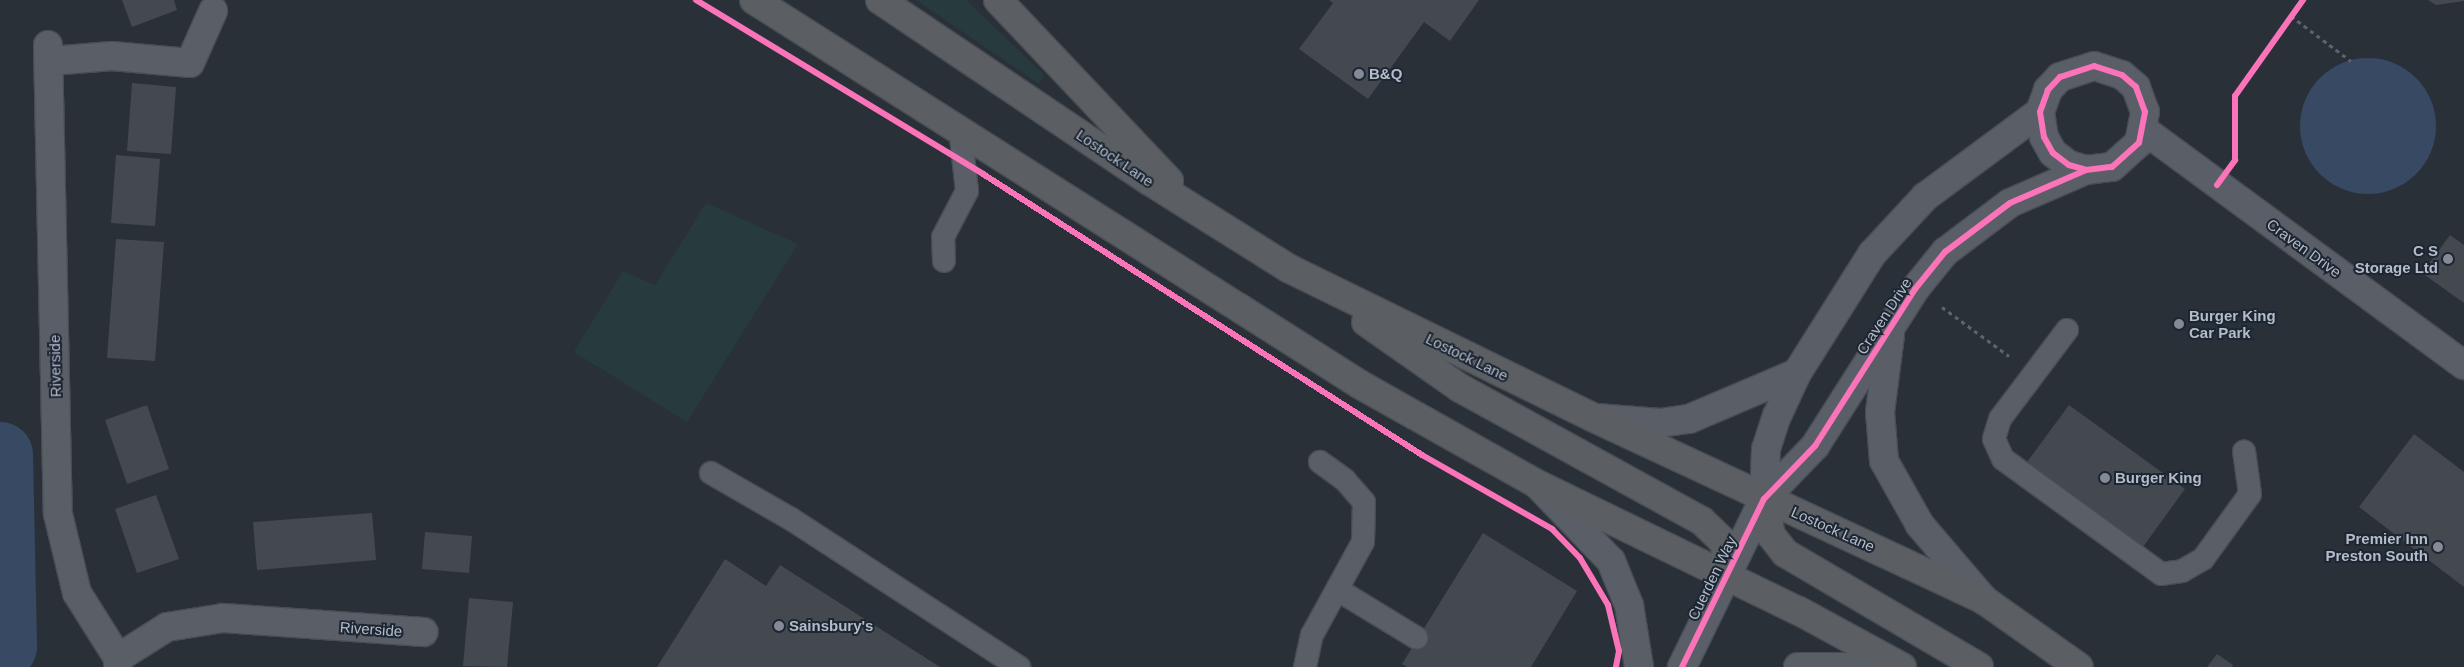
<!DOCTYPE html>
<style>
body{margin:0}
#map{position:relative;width:2464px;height:667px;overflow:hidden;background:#2a3038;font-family:Helvetica,sans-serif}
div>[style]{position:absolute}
.green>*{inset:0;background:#273a3e}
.water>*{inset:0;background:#384963}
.round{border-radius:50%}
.river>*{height:65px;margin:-32.5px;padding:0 32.5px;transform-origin:32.5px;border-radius:32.5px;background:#384963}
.building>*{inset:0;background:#444950}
.path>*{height:3px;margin-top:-1.5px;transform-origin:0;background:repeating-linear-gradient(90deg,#5d636a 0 4px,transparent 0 8px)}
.roads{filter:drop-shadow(1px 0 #484c53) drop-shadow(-1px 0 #484c53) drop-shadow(0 1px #484c53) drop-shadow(0 -1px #484c53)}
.service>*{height:22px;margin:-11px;padding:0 11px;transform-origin:11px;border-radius:11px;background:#5a5e66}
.minor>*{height:28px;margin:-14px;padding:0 14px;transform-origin:14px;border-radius:14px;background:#5a5e66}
.trunk>*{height:28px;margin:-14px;padding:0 14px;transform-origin:14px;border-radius:14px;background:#5b5f64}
.cycleway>*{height:6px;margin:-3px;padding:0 3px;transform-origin:3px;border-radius:3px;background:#fb73b8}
.dots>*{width:14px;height:14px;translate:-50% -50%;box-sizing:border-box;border:2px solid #1d2633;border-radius:50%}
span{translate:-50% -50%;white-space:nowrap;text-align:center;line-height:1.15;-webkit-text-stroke:4px #1d2633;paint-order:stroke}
.poi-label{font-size:15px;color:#b4bcc9;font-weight:700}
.left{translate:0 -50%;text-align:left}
.right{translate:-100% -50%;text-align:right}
.street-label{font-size:15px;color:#b4bcc9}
</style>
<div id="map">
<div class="green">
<i style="clip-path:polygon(916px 0,966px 0,1044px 75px,1039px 84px)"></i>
<i style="clip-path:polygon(706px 203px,798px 244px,687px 422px,574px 352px,623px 271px,655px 285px)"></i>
</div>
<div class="water">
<i class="round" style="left:2300px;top:58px;width:136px;height:136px"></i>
</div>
<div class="river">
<i style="left:0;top:454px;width:192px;rotate:88.8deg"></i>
<i style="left:4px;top:646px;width:7px;rotate:124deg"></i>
</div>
<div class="building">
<i style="clip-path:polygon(122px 0,174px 0,177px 10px,132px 27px)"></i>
<i style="clip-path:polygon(1329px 0,1479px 0,1450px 41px,1424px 22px,1368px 99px,1299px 49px,1333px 3px)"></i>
<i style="clip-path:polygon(2428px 0,2464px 0,2464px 1px,2436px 5px)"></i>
<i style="clip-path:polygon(132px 83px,176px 87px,171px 154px,127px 151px)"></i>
<i style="clip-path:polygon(116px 155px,160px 159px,155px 226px,111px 223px)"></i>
<i style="clip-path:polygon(2450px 235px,2464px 245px,2464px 303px,2422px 273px)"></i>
<i style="clip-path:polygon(116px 239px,164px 242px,155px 361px,107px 358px)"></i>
<i style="clip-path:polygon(147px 405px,169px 469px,127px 484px,105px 420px)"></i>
<i style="clip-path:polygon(2069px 405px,2185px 489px,2140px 551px,2024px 466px)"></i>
<i style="clip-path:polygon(2414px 434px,2464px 472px,2464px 587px,2359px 507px)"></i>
<i style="clip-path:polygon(156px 495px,179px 559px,137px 573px,115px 509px)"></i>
<i style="clip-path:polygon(372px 513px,376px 560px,257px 570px,253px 522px)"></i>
<i style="clip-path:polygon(425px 532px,472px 536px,469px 573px,422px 569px)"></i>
<i style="clip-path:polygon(1483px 533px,1577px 591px,1531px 667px,1407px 667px,1402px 664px)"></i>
<i style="clip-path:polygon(725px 559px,766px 586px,780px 565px,940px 667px,657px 667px)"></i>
<i style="clip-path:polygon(469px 598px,513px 602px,507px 667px,463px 666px)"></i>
<i style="clip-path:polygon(2217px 654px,2233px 665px,2232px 667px,2207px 667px)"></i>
</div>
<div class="path">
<i style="left:2291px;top:16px;width:75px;rotate:36.9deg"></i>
<i style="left:1942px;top:307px;width:83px;rotate:36.2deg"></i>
</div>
<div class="roads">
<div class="service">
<i style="left:944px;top:261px;width:24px;rotate:-92deg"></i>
<i style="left:943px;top:237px;width:52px;rotate:-62.4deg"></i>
<i style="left:967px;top:191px;width:62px;rotate:-96.4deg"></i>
<i style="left:2067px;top:330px;width:111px;rotate:127deg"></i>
<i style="left:2000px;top:419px;width:21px;rotate:107deg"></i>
<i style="left:1994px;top:439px;width:22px;rotate:66deg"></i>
<i style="left:2003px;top:459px;width:195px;rotate:36deg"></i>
<i style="left:2161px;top:574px;width:21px;rotate:-8deg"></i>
<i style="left:2182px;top:571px;width:24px;rotate:-30deg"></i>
<i style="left:2203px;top:559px;width:80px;rotate:-54.1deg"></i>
<i style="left:2250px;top:494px;width:43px;rotate:-97.9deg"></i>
<i style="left:711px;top:473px;width:92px;rotate:29.9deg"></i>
<i style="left:791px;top:519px;width:272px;rotate:33deg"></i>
<i style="left:1338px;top:590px;width:92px;rotate:31.3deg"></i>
<i style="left:1305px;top:667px;width:33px;rotate:-78deg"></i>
<i style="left:1312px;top:635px;width:106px;rotate:-61.3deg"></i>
<i style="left:1363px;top:542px;width:40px;rotate:-88.6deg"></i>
<i style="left:1364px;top:502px;width:29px;rotate:-131deg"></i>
<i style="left:1345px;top:480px;width:31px;rotate:-144deg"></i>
</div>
<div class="minor">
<i style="left:48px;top:45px;width:469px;rotate:88.8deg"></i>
<i style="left:58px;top:514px;width:81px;rotate:76.5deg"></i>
<i style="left:77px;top:593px;width:77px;rotate:57.8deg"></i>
<i style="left:118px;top:658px;width:9px;rotate:90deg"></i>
<i style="left:51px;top:61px;width:61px;rotate:-4.7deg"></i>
<i style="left:112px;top:56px;width:78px;rotate:5.1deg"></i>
<i style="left:190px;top:63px;width:57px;rotate:-66.1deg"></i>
<i style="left:2144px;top:130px;width:397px;rotate:36.3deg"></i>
<i style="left:1890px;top:335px;width:78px;rotate:97.4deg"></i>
<i style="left:1880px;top:412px;width:49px;rotate:85.3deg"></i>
<i style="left:1884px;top:461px;width:73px;rotate:60.6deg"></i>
<i style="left:1920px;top:525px;width:99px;rotate:49.5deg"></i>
<i style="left:1596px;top:418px;width:64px;rotate:4.5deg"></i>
<i style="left:1660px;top:423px;width:29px;rotate:-8deg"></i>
<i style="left:1689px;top:419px;width:117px;rotate:-23.1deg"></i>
<i style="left:1540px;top:487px;width:103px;rotate:46.2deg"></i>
<i style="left:1611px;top:561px;width:48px;rotate:67.8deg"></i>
<i style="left:1629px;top:605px;width:63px;rotate:80.8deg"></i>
<i style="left:1764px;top:499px;width:50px;rotate:-87.7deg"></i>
<i style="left:1766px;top:449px;width:35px;rotate:-72deg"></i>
<i style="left:1777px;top:416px;width:47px;rotate:-65.1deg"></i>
<i style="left:1797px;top:373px;width:141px;rotate:-57.8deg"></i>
<i style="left:1872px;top:254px;width:78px;rotate:-47.1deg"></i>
<i style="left:1925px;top:197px;width:143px;rotate:-36.5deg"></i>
<i style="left:118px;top:658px;width:58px;rotate:-32.3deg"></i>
<i style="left:167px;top:627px;width:57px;rotate:-9.1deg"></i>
<i style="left:223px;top:618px;width:201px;rotate:4deg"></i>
<i style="left:1682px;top:667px;width:187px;rotate:-64deg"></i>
<i style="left:1764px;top:499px;width:74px;rotate:-46.1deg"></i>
<i style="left:1815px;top:446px;width:186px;rotate:-57.5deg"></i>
<i style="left:1915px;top:289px;width:48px;rotate:-51deg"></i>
<i style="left:1945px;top:252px;width:81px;rotate:-37deg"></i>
<i style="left:2010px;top:203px;width:83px;rotate:-23.5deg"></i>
<i style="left:2086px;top:170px;width:26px;rotate:-7deg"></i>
<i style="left:2112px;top:167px;width:36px;rotate:-42deg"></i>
<i style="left:2139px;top:143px;width:32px;rotate:-79deg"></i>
<i style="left:2145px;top:112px;width:27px;rotate:-110deg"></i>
<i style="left:2136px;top:87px;width:18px;rotate:-139deg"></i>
<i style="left:2122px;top:75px;width:29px;rotate:-162deg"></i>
<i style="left:2094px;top:66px;width:36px;rotate:162deg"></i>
<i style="left:2060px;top:77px;width:18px;rotate:133deg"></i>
<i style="left:2048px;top:90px;width:23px;rotate:110deg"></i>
<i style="left:2040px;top:112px;width:25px;rotate:81deg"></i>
<i style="left:2044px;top:137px;width:18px;rotate:61deg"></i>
<i style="left:2053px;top:153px;width:20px;rotate:37deg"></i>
<i style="left:2069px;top:165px;width:18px;rotate:16deg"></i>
<i style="left:1798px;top:667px;width:72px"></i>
</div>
<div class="trunk">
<i style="left:754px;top:0;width:717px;rotate:32.4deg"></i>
<i style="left:1359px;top:384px;width:204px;rotate:29.3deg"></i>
<i style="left:1537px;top:484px;width:291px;rotate:25.9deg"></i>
<i style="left:1799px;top:611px;width:117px;rotate:28.5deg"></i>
<i style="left:880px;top:0;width:326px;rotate:33.9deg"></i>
<i style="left:1151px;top:182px;width:162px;rotate:32.1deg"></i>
<i style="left:1288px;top:268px;width:339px;rotate:26.1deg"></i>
<i style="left:1592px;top:417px;width:433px;rotate:25deg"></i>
<i style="left:1984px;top:600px;width:116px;rotate:35.2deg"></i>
<i style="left:998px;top:0;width:249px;rotate:46.6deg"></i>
<i style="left:1366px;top:322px;width:115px;rotate:35.1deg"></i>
<i style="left:1460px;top:388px;width:276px;rotate:28.8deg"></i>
<i style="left:1702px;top:521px;width:32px;rotate:44deg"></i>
<i style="left:1725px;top:543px;width:33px;rotate:87deg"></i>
<i style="left:1764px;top:499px;width:37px;rotate:79deg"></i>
<i style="left:1771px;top:535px;width:23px;rotate:52deg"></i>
<i style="left:1785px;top:553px;width:225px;rotate:30.4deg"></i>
</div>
</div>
<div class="cycleway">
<i style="left:696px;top:0;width:336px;rotate:31.2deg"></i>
<i style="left:983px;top:174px;width:521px;rotate:32.62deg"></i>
<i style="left:1422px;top:455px;width:150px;rotate:29.6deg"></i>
<i style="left:1552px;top:529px;width:40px;rotate:46deg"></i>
<i style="left:1580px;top:558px;width:55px;rotate:59.2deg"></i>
<i style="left:1608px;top:605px;width:47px;rotate:76.6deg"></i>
<i style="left:1619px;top:651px;width:16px;rotate:101deg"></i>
<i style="left:2217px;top:185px;width:31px;rotate:-54deg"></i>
<i style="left:2235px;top:160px;width:64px;rotate:-90deg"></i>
<i style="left:2235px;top:96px;width:118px;rotate:-54.7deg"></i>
<i style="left:1682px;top:667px;width:187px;rotate:-64deg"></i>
<i style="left:1764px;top:499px;width:74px;rotate:-46.1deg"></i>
<i style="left:1815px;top:446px;width:186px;rotate:-57.5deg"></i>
<i style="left:1915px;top:289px;width:48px;rotate:-51deg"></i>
<i style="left:1945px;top:252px;width:81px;rotate:-37deg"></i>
<i style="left:2010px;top:203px;width:83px;rotate:-23.5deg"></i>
<i style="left:2086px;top:170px;width:26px;rotate:-7deg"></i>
<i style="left:2112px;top:167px;width:36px;rotate:-42deg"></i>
<i style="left:2139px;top:143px;width:32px;rotate:-79deg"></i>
<i style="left:2145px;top:112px;width:27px;rotate:-110deg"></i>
<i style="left:2136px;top:87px;width:18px;rotate:-139deg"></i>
<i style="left:2122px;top:75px;width:29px;rotate:-162deg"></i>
<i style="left:2094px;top:66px;width:36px;rotate:162deg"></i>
<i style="left:2060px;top:77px;width:18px;rotate:133deg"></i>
<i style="left:2048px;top:90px;width:23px;rotate:110deg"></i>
<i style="left:2040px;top:112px;width:25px;rotate:81deg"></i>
<i style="left:2044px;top:137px;width:18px;rotate:61deg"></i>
<i style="left:2053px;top:153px;width:20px;rotate:37deg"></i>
<i style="left:2069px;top:165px;width:18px;rotate:16deg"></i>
</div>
<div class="dots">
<i style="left:1359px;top:74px;background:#848b96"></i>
<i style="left:2448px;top:259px;background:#848b96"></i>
<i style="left:2179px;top:324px;background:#848b96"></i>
<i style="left:2105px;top:478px;background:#848b96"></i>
<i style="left:2438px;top:547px;background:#848b96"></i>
<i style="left:779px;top:626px;background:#848b96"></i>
</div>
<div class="poi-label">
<span class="left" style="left:1369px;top:74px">B&amp;Q</span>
<span class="right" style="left:2438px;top:259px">C S<br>Storage Ltd</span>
<span class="left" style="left:2189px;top:324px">Burger King<br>Car Park</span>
<span class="left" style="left:2115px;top:478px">Burger King</span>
<span class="right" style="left:2428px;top:547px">Premier Inn<br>Preston South</span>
<span class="left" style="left:789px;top:626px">Sainsbury's</span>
</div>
<div class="street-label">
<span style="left:1115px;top:158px;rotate:34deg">Lostock Lane</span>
<span style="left:2304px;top:248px;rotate:36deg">Craven Drive</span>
<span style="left:1884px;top:316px;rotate:-57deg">Craven Drive</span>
<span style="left:1467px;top:357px;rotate:26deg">Lostock Lane</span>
<span style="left:55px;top:366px;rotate:-91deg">Riverside</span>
<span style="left:1833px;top:529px;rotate:24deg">Lostock Lane</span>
<span style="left:1712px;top:578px;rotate:-64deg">Cuerden Way</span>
<span style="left:371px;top:629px;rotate:4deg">Riverside</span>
</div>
</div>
